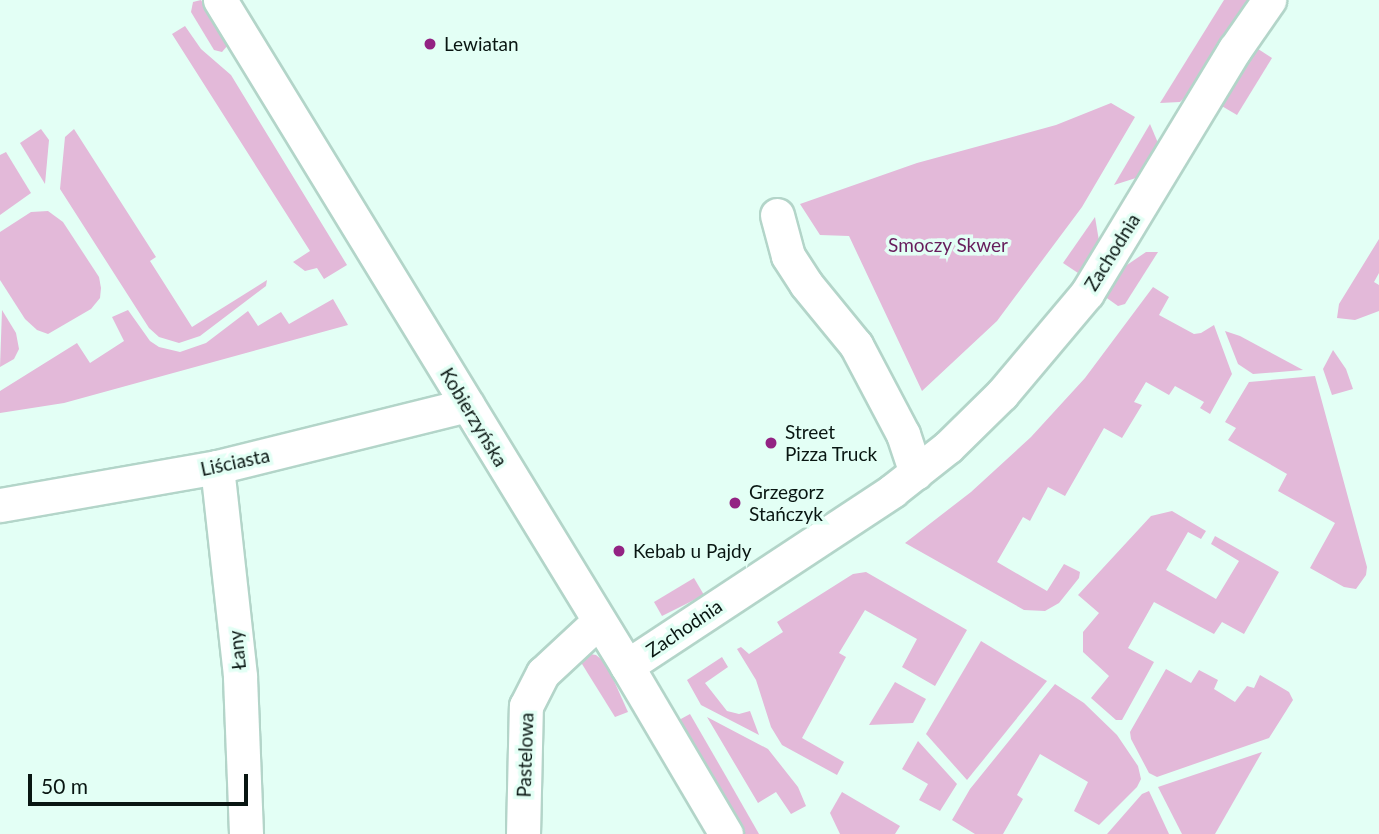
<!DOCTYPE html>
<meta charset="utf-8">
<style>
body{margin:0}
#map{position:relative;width:1379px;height:834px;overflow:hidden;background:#e3fff5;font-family:Lato,sans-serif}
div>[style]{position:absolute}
.green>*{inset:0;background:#e3b9d9}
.roads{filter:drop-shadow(2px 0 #b3d5c9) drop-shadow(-2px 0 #b3d5c9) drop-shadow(0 2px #b3d5c9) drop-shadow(0 -2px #b3d5c9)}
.minor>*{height:33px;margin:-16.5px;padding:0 16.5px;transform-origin:16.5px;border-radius:16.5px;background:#fff}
.dots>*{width:19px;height:19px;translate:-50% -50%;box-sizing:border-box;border:4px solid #e3fff5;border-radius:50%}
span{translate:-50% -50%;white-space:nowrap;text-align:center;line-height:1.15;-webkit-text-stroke:7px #e3fff5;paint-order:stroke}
.poi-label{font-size:19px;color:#091612}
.left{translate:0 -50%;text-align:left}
.park-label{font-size:19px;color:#671d5c}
.street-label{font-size:19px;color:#091612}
.scale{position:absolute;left:28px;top:774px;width:220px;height:32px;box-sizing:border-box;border:4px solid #091612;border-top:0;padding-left:9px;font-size:21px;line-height:24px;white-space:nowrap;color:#091612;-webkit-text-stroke:5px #e3fff5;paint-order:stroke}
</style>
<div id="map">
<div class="green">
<i style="clip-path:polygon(201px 0,228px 45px,222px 52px,214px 50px,191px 12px,193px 2px)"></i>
<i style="clip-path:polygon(1224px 0,1250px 0,1192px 91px,1180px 102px,1160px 103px)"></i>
<i style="clip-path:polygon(185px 26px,201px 49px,231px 75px,347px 265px,324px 279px,317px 268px,305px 271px,293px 262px,310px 251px,172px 34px)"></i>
<i style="clip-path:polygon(1255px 47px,1272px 58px,1237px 115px,1220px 105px)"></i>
<i style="clip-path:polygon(1111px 103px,1135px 117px,1082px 207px,997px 321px,922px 391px,849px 236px,820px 235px,800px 204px,917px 163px,1056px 125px)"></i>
<i style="clip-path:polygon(1150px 124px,1158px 143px,1155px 156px,1139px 177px,1114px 185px)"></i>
<i style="clip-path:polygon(41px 129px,49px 140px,45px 184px,20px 143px)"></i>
<i style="clip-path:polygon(74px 129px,156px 257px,150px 261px,192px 327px,267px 280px,266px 286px,200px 336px,179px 343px,159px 337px,149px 328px,60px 189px,65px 137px)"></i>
<i style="clip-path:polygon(6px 152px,31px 193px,0 215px,0 155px)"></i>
<i style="clip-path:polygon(48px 211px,63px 222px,99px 277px,101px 288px,100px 298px,91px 309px,48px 334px,37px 330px,25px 319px,0 280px,0 232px,31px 212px)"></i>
<i style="clip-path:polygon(1095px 217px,1099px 241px,1081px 275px,1063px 263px)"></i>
<i style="clip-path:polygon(1379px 239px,1379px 273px,1374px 282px,1379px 285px,1379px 311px,1355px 320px,1337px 318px,1339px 304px)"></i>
<i style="clip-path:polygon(1146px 252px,1158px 252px,1125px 304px,1118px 306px,1104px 296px,1124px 267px)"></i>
<i style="clip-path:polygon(1153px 287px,1169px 297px,1159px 315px,1194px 334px,1201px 333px,1214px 325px,1232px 374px,1210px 414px,1200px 408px,1204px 402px,1175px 386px,1169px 395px,1146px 382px,1134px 402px,1142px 405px,1122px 438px,1104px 428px,1065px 496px,1048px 487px,1030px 521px,1023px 517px,997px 562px,1047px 591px,1064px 564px,1080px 572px,1079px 578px,1059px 603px,1045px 611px,1024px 610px,905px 543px,971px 492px,1031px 437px,1085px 378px)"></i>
<i style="clip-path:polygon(333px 299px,348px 325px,64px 403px,0 413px,0 391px,77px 343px,90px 363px,124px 341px,112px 317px,128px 310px,150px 341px,159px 347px,180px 352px,206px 343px,248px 311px,258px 326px,281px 312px,289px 324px)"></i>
<i style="clip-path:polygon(2px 310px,16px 333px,19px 349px,14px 359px,0 367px)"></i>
<i style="clip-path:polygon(1225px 331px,1240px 336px,1303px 370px,1253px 374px,1238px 364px)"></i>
<i style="clip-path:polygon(1333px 350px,1346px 369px,1353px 389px,1332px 395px,1323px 369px)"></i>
<i style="clip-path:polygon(1315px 376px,1367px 567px,1366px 575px,1356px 589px,1344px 587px,1310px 568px,1335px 523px,1278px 491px,1287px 474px,1228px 440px,1236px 428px,1225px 422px,1249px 382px)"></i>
<i style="clip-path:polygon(1172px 511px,1206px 531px,1201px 539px,1188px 532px,1166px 570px,1216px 599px,1239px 561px,1211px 544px,1215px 536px,1279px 572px,1244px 634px,1222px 622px,1214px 634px,1154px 602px,1128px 648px,1154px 662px,1122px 720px,1116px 720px,1091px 698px,1109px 676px,1083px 652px,1083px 632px,1099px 613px,1078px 595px,1151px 516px)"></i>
<i style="clip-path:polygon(866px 572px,967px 630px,935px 686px,902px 667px,917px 639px,865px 610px,839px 653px,846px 657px,802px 738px,844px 762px,837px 775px,782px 745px,771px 727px,756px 680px,737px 649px,741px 647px,749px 654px,783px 632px,777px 622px,853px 574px)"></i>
<i style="clip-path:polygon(694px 578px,704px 595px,662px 616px,654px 602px)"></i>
<i style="clip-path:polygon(981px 641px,1047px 681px,967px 780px,926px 734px)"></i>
<i style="clip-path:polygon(584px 653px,596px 655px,606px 663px,628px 712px,615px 717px,577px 656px)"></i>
<i style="clip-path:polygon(722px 657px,728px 667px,705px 683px,727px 711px,739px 714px,750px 711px,759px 735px,701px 705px,687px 680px)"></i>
<i style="clip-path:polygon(1166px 669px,1191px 683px,1199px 670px,1218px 680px,1214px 689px,1235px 702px,1247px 686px,1254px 688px,1260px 675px,1289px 692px,1293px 700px,1269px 738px,1157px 777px,1149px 773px,1131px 739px,1130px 732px)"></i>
<i style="clip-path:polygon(895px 682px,926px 699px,913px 723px,869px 725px)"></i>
<i style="clip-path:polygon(1055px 684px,1084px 703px,1117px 735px,1138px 766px,1141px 779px,1137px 787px,1099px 825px,1074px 811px,1088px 782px,1040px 754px,1017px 795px,1023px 799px,1003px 834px,975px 834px,952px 820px,970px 789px)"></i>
<i style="clip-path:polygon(690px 714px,727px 778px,759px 834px,744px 834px,679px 720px)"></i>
<i style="clip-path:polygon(707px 717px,768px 749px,798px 787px,806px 806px,791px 814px,776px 792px,758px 803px)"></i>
<i style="clip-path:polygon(918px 741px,957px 784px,940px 811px,919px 800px,928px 784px,902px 769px)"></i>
<i style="clip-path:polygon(1262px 752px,1215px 834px,1182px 834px,1158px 787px)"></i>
<i style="clip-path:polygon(1149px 791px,1169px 834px,1107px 834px,1142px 794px)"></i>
<i style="clip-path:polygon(842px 792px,900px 826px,895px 834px,840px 834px,830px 813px)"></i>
</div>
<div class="roads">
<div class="minor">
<i style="left:220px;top:0;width:781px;rotate:58.57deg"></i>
<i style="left:627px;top:666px;width:195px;rotate:59.5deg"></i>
<i style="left:777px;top:215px;width:42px;rotate:75deg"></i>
<i style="left:788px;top:256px;width:33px;rotate:57deg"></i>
<i style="left:806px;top:284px;width:79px;rotate:50.7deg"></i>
<i style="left:856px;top:345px;width:101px;rotate:62.2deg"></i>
<i style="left:903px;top:434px;width:41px;rotate:71.6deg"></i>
<i style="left:217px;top:467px;width:211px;rotate:83.7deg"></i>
<i style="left:240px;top:677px;width:157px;rotate:87.8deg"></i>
<i style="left:0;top:505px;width:220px;rotate:-9.9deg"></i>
<i style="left:217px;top:467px;width:258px;rotate:-13.9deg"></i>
<i style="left:627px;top:666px;width:318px;rotate:-33.4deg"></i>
<i style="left:892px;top:491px;width:71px;rotate:-38.2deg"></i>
<i style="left:948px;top:447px;width:76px;rotate:-44.5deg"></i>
<i style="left:1002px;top:394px;width:132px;rotate:-49.9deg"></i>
<i style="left:1087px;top:293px;width:285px;rotate:-58.8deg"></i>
<i style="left:1235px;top:49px;width:60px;rotate:-55.2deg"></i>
<i style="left:523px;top:834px;width:128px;rotate:-88.7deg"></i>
<i style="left:526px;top:706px;width:37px;rotate:-63deg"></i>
<i style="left:543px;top:673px;width:76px;rotate:-42.9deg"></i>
</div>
</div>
<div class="dots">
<i style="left:430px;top:44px;background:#932383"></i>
<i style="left:771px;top:443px;background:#932383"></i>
<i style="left:735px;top:503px;background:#932383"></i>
<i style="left:619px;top:551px;background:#932383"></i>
</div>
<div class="poi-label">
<span class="left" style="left:444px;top:44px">Lewiatan</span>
<span class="left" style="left:785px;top:443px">Street<br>Pizza Truck</span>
<span class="left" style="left:749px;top:503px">Grzegorz<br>Stańczyk</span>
<span class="left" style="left:633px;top:551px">Kebab u Pajdy</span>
</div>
<div class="park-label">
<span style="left:948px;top:245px">Smoczy Skwer</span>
</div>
<div class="street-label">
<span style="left:1112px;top:252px;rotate:-58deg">Zachodnia</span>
<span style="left:474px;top:417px;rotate:59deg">Kobierzyńska</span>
<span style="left:235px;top:462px;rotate:-12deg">Liściasta</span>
<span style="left:684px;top:628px;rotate:-34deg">Zachodnia</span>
<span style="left:237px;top:650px;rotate:-96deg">Łany</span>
<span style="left:525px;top:755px;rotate:-88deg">Pastelowa</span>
</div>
<div class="scale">50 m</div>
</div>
